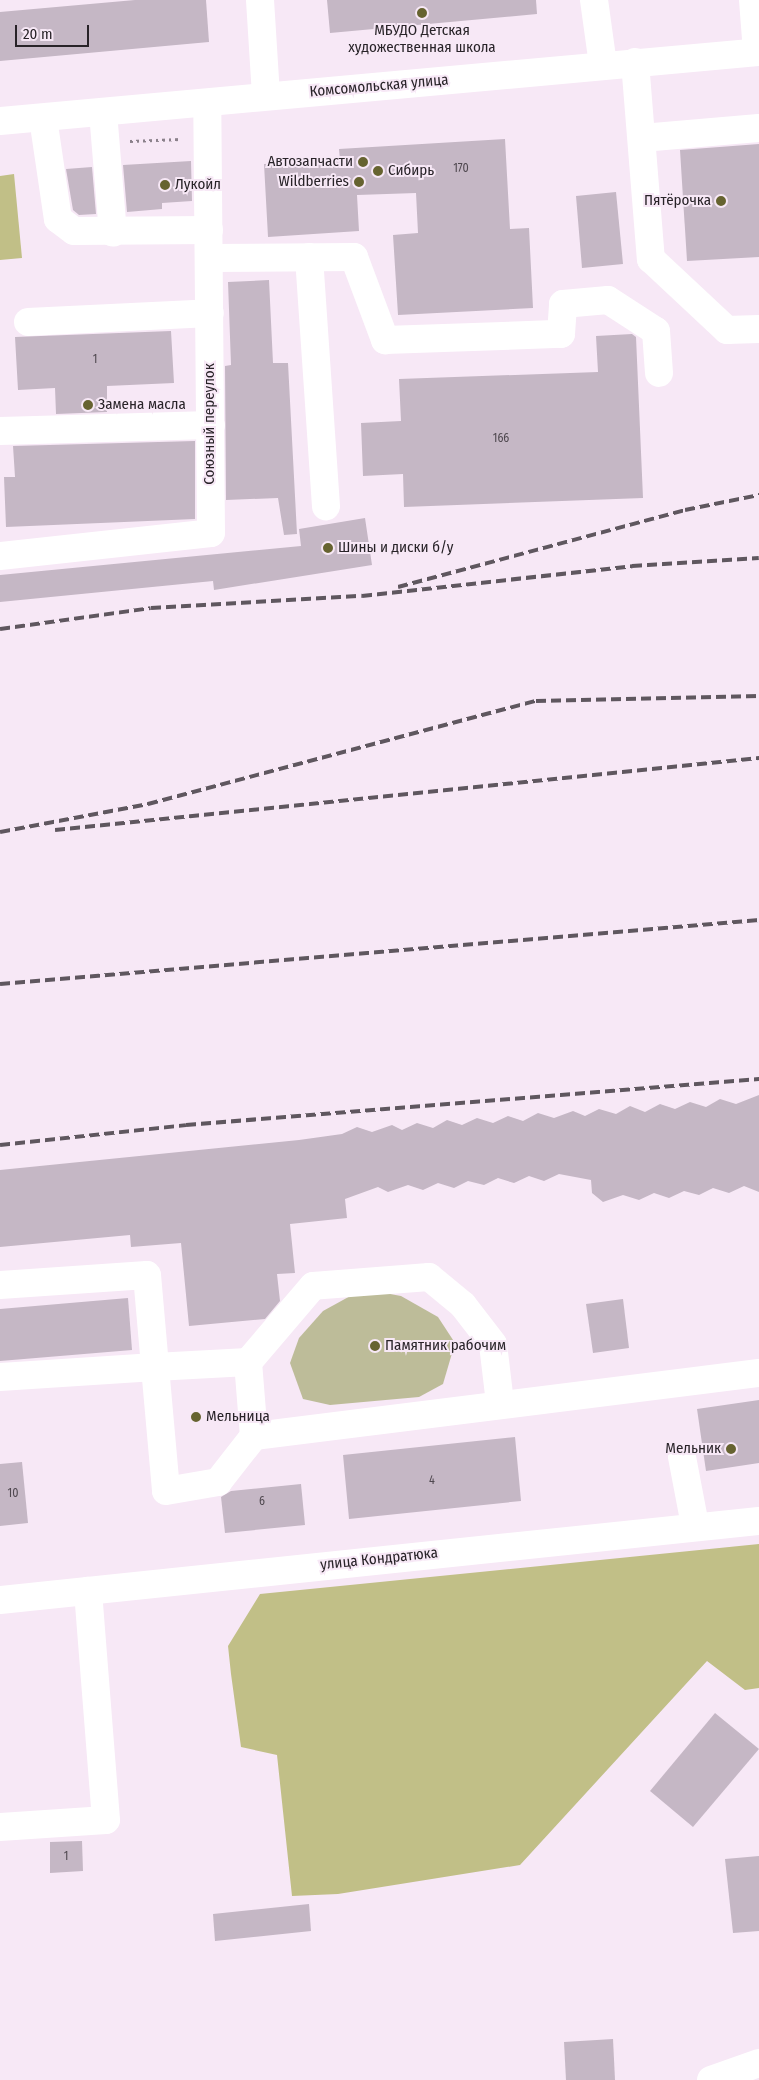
<!DOCTYPE html>
<meta charset="utf-8">
<style>
body{margin:0}
#map{position:relative;width:759px;height:2080px;overflow:hidden;background:#f7e8f6;font-family:"Fira Sans Condensed",sans-serif}
div>[style]{position:absolute}
.green>*{inset:0;background:#bdbc99}
.forest>*{inset:0;background:#c1bf87}
.building>*{inset:0;background:#c5b7c5}
.path>*{height:3px;margin-top:-1.5px;transform-origin:0;background:repeating-linear-gradient(90deg,#8b818b 0 2.5px,transparent 0 6.5px)}
.minor>*{height:28px;margin:-14px;padding:0 14px;transform-origin:14px;border-radius:14px;background:#fff}
.major>*{height:28px;margin:-14px;padding:0 14px;transform-origin:14px;border-radius:14px;background:#fff}
.rail>*{height:4px;margin-top:-2px;transform-origin:0;background:repeating-linear-gradient(90deg,#5f575f 0 10px,transparent 0 15px)}
.dots>*{width:14px;height:14px;translate:-50% -50%;box-sizing:border-box;border:2px solid #f7e8f6;border-radius:50%}
span{translate:-50% -50%;white-space:nowrap;text-align:center;line-height:1.15;-webkit-text-stroke:4px #f7e8f6;paint-order:stroke}
.number-label{font-size:12px;color:#4f484f}
.number-label span{-webkit-text-stroke-width:0}
.poi-label{font-size:15px;color:#282328}
.right{translate:-100% -50%;text-align:right}
.left{translate:0 -50%;text-align:left}
.street-label{font-size:15px;color:#282328}
.scale{position:absolute;left:15px;top:25px;width:74px;height:22px;box-sizing:border-box;border:2px solid #282328;border-top:0;padding-left:6px;font-size:15px;line-height:18px;white-space:nowrap;color:#282328;-webkit-text-stroke:4px #f7e8f6;paint-order:stroke}
</style>
<div id="map">
<div class="green">
<i style="clip-path:polygon(363px 1289px,401px 1296px,438px 1317px,455px 1343px,443px 1384px,419px 1397px,330px 1405px,303px 1399px,290px 1363px,299px 1338px,323px 1311px)"></i>
</div>
<div class="forest">
<i style="clip-path:polygon(14px 174px,22px 258px,0 260px,0 176px)"></i>
<i style="clip-path:polygon(759px 1544px,759px 1688px,745px 1690px,707px 1661px,520px 1865px,338px 1894px,292px 1896px,277px 1755px,241px 1747px,231px 1674px,228px 1646px,260px 1594px)"></i>
</div>
<div class="building">
<i style="clip-path:polygon(135px 0,206px 0,209px 42px,0 61px,0 12px)"></i>
<i style="clip-path:polygon(327px 0,536px 0,537px 14px,330px 33px)"></i>
<i style="clip-path:polygon(505px 139px,510px 229px,529px 228px,533px 308px,398px 315px,393px 235px,418px 233px,416px 193px,357px 195px,359px 231px,268px 237px,264px 164px,340px 160px,339px 149px)"></i>
<i style="clip-path:polygon(759px 144px,759px 257px,687px 261px,680px 150px)"></i>
<i style="clip-path:polygon(191px 161px,192px 201px,162px 203px,162px 209px,127px 212px,123px 165px)"></i>
<i style="clip-path:polygon(92px 167px,96px 214px,79px 215px,73px 210px,66px 169px)"></i>
<i style="clip-path:polygon(616px 192px,623px 264px,582px 268px,576px 196px)"></i>
<i style="clip-path:polygon(269px 280px,273px 363px,288px 363px,297px 534px,284px 535px,278px 498px,226px 500px,225px 366px,231px 365px,228px 282px)"></i>
<i style="clip-path:polygon(171px 331px,174px 383px,107px 386px,107px 412px,56px 414px,55px 388px,18px 390px,15px 337px)"></i>
<i style="clip-path:polygon(632px 334px,636px 337px,643px 498px,404px 507px,403px 474px,363px 476px,361px 423px,401px 421px,399px 379px,598px 372px,596px 336px)"></i>
<i style="clip-path:polygon(195px 441px,195px 519px,6px 527px,4px 477px,15px 477px,13px 446px)"></i>
<i style="clip-path:polygon(365px 518px,372px 565px,214px 590px,213px 581px,0 602px,0 575px,301px 546px,299px 529px)"></i>
<i style="clip-path:polygon(759px 1095px,759px 1192px,744px 1186px,729px 1193px,713px 1188px,699px 1195px,684px 1191px,669px 1198px,654px 1193px,639px 1200px,623px 1195px,603px 1202px,592px 1193px,591px 1180px,559px 1174px,544px 1181px,529px 1176px,514px 1183px,498px 1178px,484px 1185px,468px 1181px,454px 1188px,438px 1183px,423px 1190px,408px 1185px,388px 1192px,378px 1187px,345px 1199px,347px 1218px,290px 1224px,295px 1273px,277px 1274px,280px 1301px,265px 1319px,189px 1326px,181px 1243px,131px 1247px,130px 1235px,0 1247px,0 1170px,299px 1140px,342px 1134px,357px 1127px,372px 1132px,392px 1125px,402px 1130px,417px 1123px,433px 1128px,447px 1120px,462px 1125px,477px 1118px,493px 1123px,508px 1116px,523px 1121px,538px 1113px,554px 1118px,573px 1111px,585px 1116px,599px 1109px,616px 1114px,630px 1106px,645px 1112px,660px 1104px,675px 1109px,690px 1102px,706px 1107px,720px 1099px,736px 1104px)"></i>
<i style="clip-path:polygon(128px 1298px,132px 1350px,0 1361px,0 1309px)"></i>
<i style="clip-path:polygon(623px 1299px,629px 1348px,593px 1353px,586px 1304px)"></i>
<i style="clip-path:polygon(759px 1400px,759px 1463px,706px 1471px,697px 1409px)"></i>
<i style="clip-path:polygon(515px 1437px,521px 1501px,349px 1519px,343px 1455px)"></i>
<i style="clip-path:polygon(22px 1462px,28px 1523px,0 1526px,0 1464px)"></i>
<i style="clip-path:polygon(301px 1484px,305px 1525px,225px 1533px,221px 1497px,231px 1491px)"></i>
<i style="clip-path:polygon(715px 1713px,759px 1749px,693px 1827px,650px 1791px)"></i>
<i style="clip-path:polygon(82px 1841px,83px 1871px,50px 1873px,50px 1842px)"></i>
<i style="clip-path:polygon(759px 1856px,759px 1931px,733px 1933px,725px 1859px)"></i>
<i style="clip-path:polygon(309px 1904px,311px 1931px,215px 1941px,213px 1914px)"></i>
<i style="clip-path:polygon(613px 2039px,615px 2080px,566px 2080px,564px 2042px)"></i>
</div>
<div class="path">
<i style="left:130px;top:141px;width:51px;rotate:-2.2deg"></i>
</div>
<div class="minor">
<i style="left:260px;top:0;width:96px;rotate:86.4deg"></i>
<i style="left:594px;top:0;width:66px;rotate:82.1deg"></i>
<i style="left:753px;top:0;width:52px;rotate:85.6deg"></i>
<i style="left:635px;top:62px;width:198px;rotate:85.4deg"></i>
<i style="left:651px;top:259px;width:104px;rotate:43.1deg"></i>
<i style="left:727px;top:330px;width:32px;rotate:-2deg"></i>
<i style="left:103px;top:112px;width:121px;rotate:85.3deg"></i>
<i style="left:43px;top:118px;width:102px;rotate:81.6deg"></i>
<i style="left:58px;top:219px;width:20px;rotate:37deg"></i>
<i style="left:74px;top:231px;width:135px;rotate:-0.4deg"></i>
<i style="left:642px;top:138px;width:117px;rotate:-4.9deg"></i>
<i style="left:309px;top:257px;width:250px;rotate:86.1deg"></i>
<i style="left:209px;top:258px;width:145px;rotate:-0.4deg"></i>
<i style="left:354px;top:257px;width:89px;rotate:69.5deg"></i>
<i style="left:385px;top:340px;width:176px;rotate:-2deg"></i>
<i style="left:561px;top:334px;width:30px;rotate:-86deg"></i>
<i style="left:563px;top:304px;width:45px;rotate:-5.1deg"></i>
<i style="left:608px;top:300px;width:57px;rotate:32.9deg"></i>
<i style="left:656px;top:331px;width:42px;rotate:85.9deg"></i>
<i style="left:28px;top:322px;width:182px;rotate:-2.8deg"></i>
<i style="left:0;top:431px;width:211px;rotate:-1.6deg"></i>
<i style="left:0;top:556px;width:212px;rotate:-6.2deg"></i>
<i style="left:211px;top:533px;width:430px;rotate:-90.5deg"></i>
<i style="left:0;top:1285px;width:147px;rotate:-3.9deg"></i>
<i style="left:147px;top:1275px;width:92px;rotate:85deg"></i>
<i style="left:155px;top:1367px;width:93px;rotate:-3.1deg"></i>
<i style="left:0;top:1377px;width:155px;rotate:-3.7deg"></i>
<i style="left:155px;top:1367px;width:124px;rotate:84.9deg"></i>
<i style="left:166px;top:1491px;width:53px;rotate:-9.8deg"></i>
<i style="left:218px;top:1482px;width:58px;rotate:-52deg"></i>
<i style="left:500px;top:1403px;width:59px;rotate:-96.8deg"></i>
<i style="left:493px;top:1344px;width:49px;rotate:-127.6deg"></i>
<i style="left:463px;top:1305px;width:44px;rotate:-140.5deg"></i>
<i style="left:429px;top:1277px;width:116px;rotate:175.6deg"></i>
<i style="left:313px;top:1286px;width:100px;rotate:130.5deg"></i>
<i style="left:248px;top:1362px;width:74px;rotate:85.4deg"></i>
<i style="left:254px;top:1436px;width:509px;rotate:-7.11deg"></i>
<i style="left:682px;top:1457px;width:69px;rotate:79.2deg"></i>
<i style="left:0;top:1600px;width:763px;rotate:-5.94deg"></i>
<i style="left:0;top:1827px;width:106px;rotate:-3.8deg"></i>
<i style="left:106px;top:1820px;width:230px;rotate:-94.5deg"></i>
<i style="left:711px;top:2080px;width:51px;rotate:-19.5deg"></i>
</div>
<div class="major">
<i style="left:0;top:121px;width:762px;rotate:-5.19deg"></i>
</div>
<div class="rail">
<i style="left:398px;top:587px;width:297px;rotate:-15deg"></i>
<i style="left:685px;top:510px;width:76px;rotate:-11.5deg"></i>
<i style="left:0;top:629px;width:152px;rotate:-7.9deg"></i>
<i style="left:151px;top:608px;width:211px;rotate:-3.3deg"></i>
<i style="left:362px;top:596px;width:272px;rotate:-6.3deg"></i>
<i style="left:632px;top:566px;width:127px;rotate:-3.6deg"></i>
<i style="left:55px;top:830px;width:708px;rotate:-5.84deg"></i>
<i style="left:0;top:832px;width:151px;rotate:-10.7deg"></i>
<i style="left:148px;top:804px;width:401px;rotate:-14.9deg"></i>
<i style="left:536px;top:701px;width:223px;rotate:-1.3deg"></i>
<i style="left:0;top:984px;width:762px;rotate:-4.82deg"></i>
<i style="left:0;top:1145px;width:187px;rotate:-6.1deg"></i>
<i style="left:186px;top:1125px;width:575px;rotate:-4.59deg"></i>
</div>
<div class="dots">
<i style="left:422px;top:13px;background:#666330"></i>
<i style="left:363px;top:162px;background:#666330"></i>
<i style="left:378px;top:171px;background:#666330"></i>
<i style="left:359px;top:182px;background:#666330"></i>
<i style="left:165px;top:185px;background:#666330"></i>
<i style="left:721px;top:201px;background:#666330"></i>
<i style="left:88px;top:405px;background:#666330"></i>
<i style="left:328px;top:548px;background:#666330"></i>
<i style="left:375px;top:1346px;background:#666330"></i>
<i style="left:196px;top:1417px;background:#666330"></i>
<i style="left:731px;top:1449px;background:#666330"></i>
</div>
<div class="number-label">
<span style="left:461px;top:169px">170</span>
<span style="left:95px;top:360px">1</span>
<span style="left:501px;top:439px">166</span>
<span style="left:432px;top:1481px">4</span>
<span style="left:13px;top:1494px">10</span>
<span style="left:262px;top:1502px">6</span>
<span style="left:66px;top:1857px">1</span>
</div>
<div class="poi-label">
<span style="left:422px;top:39px">МБУДО Детская<br>художественная школа</span>
<span class="right" style="left:353px;top:162px">Автозапчасти</span>
<span class="left" style="left:388px;top:171px">Сибирь</span>
<span class="right" style="left:349px;top:182px">Wildberries</span>
<span class="left" style="left:175px;top:185px">Лукойл</span>
<span class="right" style="left:711px;top:201px">Пятёрочка</span>
<span class="left" style="left:98px;top:405px">Замена масла</span>
<span class="left" style="left:338px;top:548px">Шины и диски б/у</span>
<span class="left" style="left:385px;top:1346px">Памятник рабочим</span>
<span class="left" style="left:206px;top:1417px">Мельница</span>
<span class="right" style="left:721px;top:1449px">Мельник</span>
</div>
<div class="street-label">
<span style="left:379px;top:86px;rotate:-5deg">Комсомольская улица</span>
<span style="left:210px;top:424px;rotate:-90deg">Союзный переулок</span>
<span style="left:379px;top:1559px;rotate:-6deg">улица Кондратюка</span>
</div>
<div class="scale">20 m</div>
</div>
